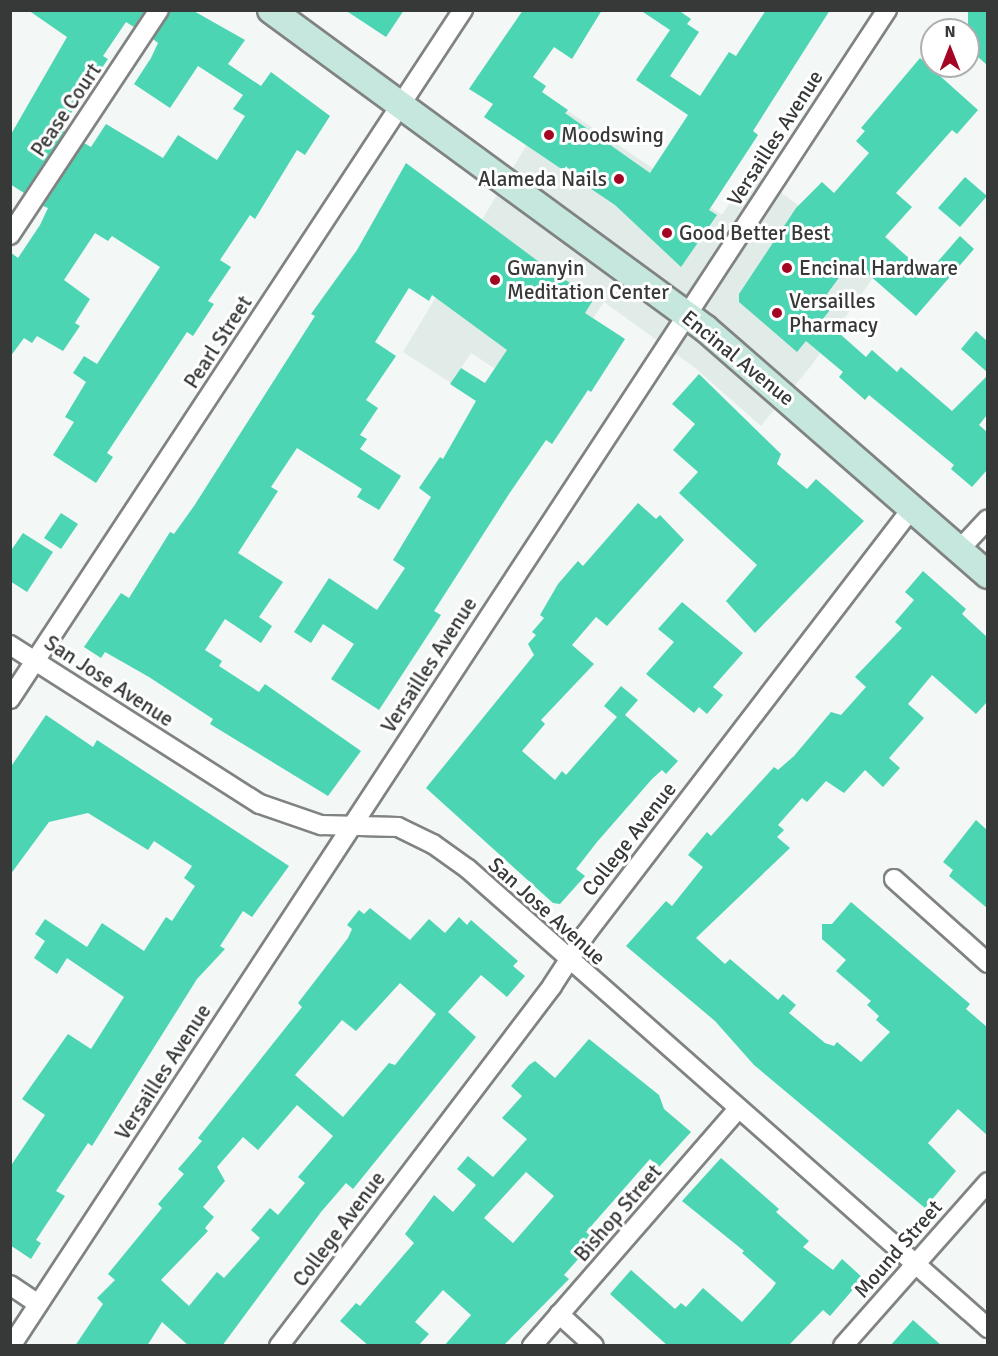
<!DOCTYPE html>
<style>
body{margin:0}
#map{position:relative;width:998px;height:1356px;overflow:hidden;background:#f3f7f6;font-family:Signika,sans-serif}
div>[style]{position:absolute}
.built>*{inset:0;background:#e1ece8}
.building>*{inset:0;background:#4cd5b2}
.roads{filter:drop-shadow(2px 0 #808382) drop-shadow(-2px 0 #808382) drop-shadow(0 2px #808382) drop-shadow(0 -2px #808382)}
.street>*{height:18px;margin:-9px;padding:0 9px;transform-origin:9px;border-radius:9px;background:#fff}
.secondary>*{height:26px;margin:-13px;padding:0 13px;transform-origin:13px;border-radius:13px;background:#c5e7de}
.dots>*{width:16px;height:16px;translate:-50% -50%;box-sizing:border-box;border:3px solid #fff;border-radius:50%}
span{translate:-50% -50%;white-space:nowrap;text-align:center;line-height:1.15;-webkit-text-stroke:6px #fff;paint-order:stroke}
.street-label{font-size:21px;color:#373838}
.poi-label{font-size:21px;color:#373838}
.left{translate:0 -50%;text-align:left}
.right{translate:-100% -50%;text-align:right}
.frame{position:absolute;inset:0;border:12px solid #373838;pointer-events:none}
.north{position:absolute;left:920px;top:18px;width:60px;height:60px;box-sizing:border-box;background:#fff;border:2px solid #afafaf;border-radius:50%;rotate:0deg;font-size:16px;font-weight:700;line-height:24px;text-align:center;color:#373838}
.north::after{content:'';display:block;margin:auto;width:21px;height:27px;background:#a30522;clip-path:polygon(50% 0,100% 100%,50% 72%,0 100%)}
</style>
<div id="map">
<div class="built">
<i style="clip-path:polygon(553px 101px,722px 215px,751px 171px,798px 205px,839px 243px,861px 214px,896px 245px,811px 366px,761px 426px,694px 367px,604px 302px,540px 398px,471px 353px,451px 383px,403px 352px)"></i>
</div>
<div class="building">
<i style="clip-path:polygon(28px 10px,145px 10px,134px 27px,126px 22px,103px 56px,108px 59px,61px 128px,65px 131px,24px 193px,10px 184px,10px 136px,67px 37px)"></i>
<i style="clip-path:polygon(170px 10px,192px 10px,245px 40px,228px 64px,261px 86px,271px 72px,330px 116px,305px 155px,297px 150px,255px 219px,250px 215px,220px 260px,231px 267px,208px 301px,214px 304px,193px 336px,187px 332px,107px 453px,113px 457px,96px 483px,53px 455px,74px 422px,65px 417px,86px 382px,73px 373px,84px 356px,97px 364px,160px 267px,112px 236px,108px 241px,95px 233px,64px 280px,90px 299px,75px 323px,80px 326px,63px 351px,37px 336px,32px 343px,24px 338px,10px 357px,10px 252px,18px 258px,40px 225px,48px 208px,43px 206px,84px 143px,91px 147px,106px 124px,163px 158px,178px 135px,217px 160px,245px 116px,233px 109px,243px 95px,198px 66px,170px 108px,134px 84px,151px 58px,158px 43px,153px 39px)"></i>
<i style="clip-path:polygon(345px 10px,404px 10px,386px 37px)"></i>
<i style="clip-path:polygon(523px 10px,602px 10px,572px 59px,554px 47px,533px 77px,546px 86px,542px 92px,568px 110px,565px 113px,650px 173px,688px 115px,636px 80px,670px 30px,640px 10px,678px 10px,691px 19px,687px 24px,699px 32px,670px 76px,700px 96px,729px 52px,736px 56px,766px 10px,830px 10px,753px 131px,758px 135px,709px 210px,717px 215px,681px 267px,615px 205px,484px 117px,493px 104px,469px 89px)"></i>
<i style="clip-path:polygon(968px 10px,987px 10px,987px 65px,978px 57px,968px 69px)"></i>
<i style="clip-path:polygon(920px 58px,978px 110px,957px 134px,952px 130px,896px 193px,912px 207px,885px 237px,927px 274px,960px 236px,974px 249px,916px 316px,852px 260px,827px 294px,836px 302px,823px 319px,866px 357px,872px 350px,897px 372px,901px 367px,952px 411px,987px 376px,987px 415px,979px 425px,987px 432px,987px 470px,972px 487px,951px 469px,954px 465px,869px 395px,865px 400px,839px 377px,843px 372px,806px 341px,797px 352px,739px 302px,739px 294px,796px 208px,822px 182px,834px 193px,869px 153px,856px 141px,865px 131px,861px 128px)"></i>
<i style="clip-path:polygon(406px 163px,558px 276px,595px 297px,585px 313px,625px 339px,591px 392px,588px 390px,552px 444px,546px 440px,509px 494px,434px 611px,441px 615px,379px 710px,331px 679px,354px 644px,323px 624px,311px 643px,294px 632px,329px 578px,377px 610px,405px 568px,393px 560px,431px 497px,419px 488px,440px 457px,443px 459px,476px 401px,450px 384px,461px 368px,485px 383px,507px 350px,432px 295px,429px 301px,409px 288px,375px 342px,396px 356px,366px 400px,378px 408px,360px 435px,367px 439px,360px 449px,401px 476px,379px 510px,357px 497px,362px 489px,297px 448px,271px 487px,278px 491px,238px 553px,283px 582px,259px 617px,272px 626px,261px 643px,225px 619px,205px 650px,222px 661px,219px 666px,259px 692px,265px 684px,361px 751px,328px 796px,210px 724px,213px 719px,149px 677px,105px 652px,101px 658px,84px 647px,121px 593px,129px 598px,170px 532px,174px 534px,194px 506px,315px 316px,311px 314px,357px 250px)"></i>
<i style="clip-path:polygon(965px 177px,987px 196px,960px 227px,938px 208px)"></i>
<i style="clip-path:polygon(976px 331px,987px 341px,987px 372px,961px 349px)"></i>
<i style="clip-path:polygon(699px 374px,781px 454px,777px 464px,807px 489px,816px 479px,864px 521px,755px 633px,726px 601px,757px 565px,679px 493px,698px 472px,673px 450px,695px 424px,672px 404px)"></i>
<i style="clip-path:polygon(638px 503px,656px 519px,660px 515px,684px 540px,607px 626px,596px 617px,572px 645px,594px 664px,541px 720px,545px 724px,522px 751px,555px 780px,562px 771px,566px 775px,617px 717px,604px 706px,621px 686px,638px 700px,625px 715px,678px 761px,666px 774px,662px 770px,652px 779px,597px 842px,576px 869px,585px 876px,560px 904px,553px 903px,426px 788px,534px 655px,528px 644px,536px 635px,532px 632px,544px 618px,540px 615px,558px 584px,578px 561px,583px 566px)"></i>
<i style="clip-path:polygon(61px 513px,78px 524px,61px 549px,44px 538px)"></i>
<i style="clip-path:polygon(23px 533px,53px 552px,27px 592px,10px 581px,10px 552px)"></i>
<i style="clip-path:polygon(923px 571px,966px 609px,962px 614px,987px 637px,987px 702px,976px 714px,932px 675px,908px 704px,924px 718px,889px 758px,900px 768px,883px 787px,865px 770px,844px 793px,826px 781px,807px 802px,802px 798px,778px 825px,784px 830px,777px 837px,790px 848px,696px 938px,725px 964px,730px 959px,778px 1000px,783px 994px,796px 1005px,789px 1013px,825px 1043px,834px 1046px,837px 1042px,861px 1062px,890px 1032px,876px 1020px,879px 1016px,867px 1005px,871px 1001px,836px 971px,846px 960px,822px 939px,822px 924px,832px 924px,851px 902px,970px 1004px,966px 1009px,987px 1027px,987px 1135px,958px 1109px,928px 1143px,956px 1171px,925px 1208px,754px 1065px,715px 1021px,626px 946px,666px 901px,672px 906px,703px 867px,688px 855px,707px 832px,711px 836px,774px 767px,778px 770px,794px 756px,831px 712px,841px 715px,866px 687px,855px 677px,902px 628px,895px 622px,914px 600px,905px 592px)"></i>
<i style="clip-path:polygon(682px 602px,743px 653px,713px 687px,723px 695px,707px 714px,699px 707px,694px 713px,646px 674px,674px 642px,658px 629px)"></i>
<i style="clip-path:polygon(46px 715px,93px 747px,97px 740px,289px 866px,252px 917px,243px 911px,220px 946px,225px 949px,197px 979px,92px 1146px,88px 1143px,56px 1191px,65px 1196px,36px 1240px,41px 1243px,31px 1259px,10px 1245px,10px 1167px,45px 1115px,22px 1099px,68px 1034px,91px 1049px,124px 997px,67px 958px,57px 974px,34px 958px,45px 941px,35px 934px,45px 919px,87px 947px,102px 923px,144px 951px,166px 917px,172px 921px,195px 886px,184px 878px,192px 866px,154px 841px,148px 850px,88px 813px,49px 822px,10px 875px,10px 768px)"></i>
<i style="clip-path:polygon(976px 820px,987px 830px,987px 908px,949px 876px,953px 870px,943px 862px)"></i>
<i style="clip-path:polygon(evenodd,370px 908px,410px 940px,429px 919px,445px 933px,459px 917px,467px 925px,471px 920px,518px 961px,513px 966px,525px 976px,507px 997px,481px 975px,448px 1012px,476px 1037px,353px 1189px,346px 1183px,321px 1212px,222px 1346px,189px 1346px,162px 1322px,147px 1346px,75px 1346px,103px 1304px,97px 1298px,115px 1280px,108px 1274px,162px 1208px,158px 1204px,184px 1174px,178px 1169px,202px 1141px,198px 1138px,302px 1007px,298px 1003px,348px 938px,352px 929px,347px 925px,359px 910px,364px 914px,370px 908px,400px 983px,436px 1014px,395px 1065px,389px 1063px,343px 1117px,295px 1075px,342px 1020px,356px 1031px,400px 983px,370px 908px,297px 1105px,333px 1136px,298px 1177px,305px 1183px,278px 1215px,270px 1208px,251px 1230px,260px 1238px,224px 1278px,217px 1272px,189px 1306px,161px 1280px,208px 1231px,205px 1228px,214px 1217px,203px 1207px,225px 1181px,217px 1167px,243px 1137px,258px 1150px,297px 1105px)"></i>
<i style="clip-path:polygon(evenodd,589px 1039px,659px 1095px,664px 1109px,691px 1132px,659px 1167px,650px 1159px,586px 1232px,595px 1240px,564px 1275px,569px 1279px,503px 1346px,444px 1346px,471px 1315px,443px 1290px,415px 1322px,429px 1334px,418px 1346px,369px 1346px,340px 1321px,356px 1303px,360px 1306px,414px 1243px,405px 1234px,434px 1195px,453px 1212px,476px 1185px,457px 1169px,468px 1156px,493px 1177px,527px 1139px,502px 1118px,522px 1096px,511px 1086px,529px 1065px,535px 1061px,555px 1078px,589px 1039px,526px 1172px,554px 1196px,513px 1243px,484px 1218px,526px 1172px)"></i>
<i style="clip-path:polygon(721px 1158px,779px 1209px,776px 1212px,809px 1241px,803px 1247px,833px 1270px,842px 1259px,863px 1278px,830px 1316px,823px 1310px,788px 1346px,668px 1346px,610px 1294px,631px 1270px,675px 1309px,681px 1303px,686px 1307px,703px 1288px,742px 1322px,771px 1290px,776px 1283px,742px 1253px,744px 1251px,682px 1201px)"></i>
<i style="clip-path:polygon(913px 1320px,942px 1346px,890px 1346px)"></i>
</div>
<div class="roads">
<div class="street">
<i style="left:10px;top:235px;width:270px;rotate:-56.5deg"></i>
<i style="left:959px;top:550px;width:42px;rotate:-46.9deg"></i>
<i style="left:10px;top:645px;width:296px;rotate:32.5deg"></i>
<i style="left:260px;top:804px;width:65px;rotate:19deg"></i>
<i style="left:321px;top:825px;width:77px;rotate:1.5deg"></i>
<i style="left:398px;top:827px;width:39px;rotate:26deg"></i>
<i style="left:433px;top:844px;width:43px;rotate:35.5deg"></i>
<i style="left:468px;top:869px;width:694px;rotate:41.43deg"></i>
<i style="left:10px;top:699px;width:825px;rotate:-56.68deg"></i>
<i style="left:894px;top:879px;width:126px;rotate:41.8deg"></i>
<i style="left:10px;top:1285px;width:34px;rotate:34deg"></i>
<i style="left:559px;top:1314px;width:47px;rotate:42.4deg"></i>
<i style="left:11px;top:1346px;width:1598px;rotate:-56.75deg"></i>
<i style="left:279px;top:1346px;width:452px;rotate:-52.8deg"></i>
<i style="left:552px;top:986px;width:61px;rotate:-57.1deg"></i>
<i style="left:585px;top:935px;width:538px;rotate:-52.55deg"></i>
<i style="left:532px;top:1346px;width:313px;rotate:-49deg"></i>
<i style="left:843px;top:1346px;width:219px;rotate:-48.5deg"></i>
</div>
<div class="secondary">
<i style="left:271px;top:10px;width:539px;rotate:36.25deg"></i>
<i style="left:706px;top:329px;width:374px;rotate:41.1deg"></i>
</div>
</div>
<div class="dots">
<i style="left:549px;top:135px;background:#a30522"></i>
<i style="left:619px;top:179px;background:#a30522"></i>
<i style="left:667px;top:233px;background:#a30522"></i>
<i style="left:787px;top:268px;background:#a30522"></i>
<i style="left:495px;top:280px;background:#a30522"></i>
<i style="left:777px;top:313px;background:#a30522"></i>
</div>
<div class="street-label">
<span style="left:66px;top:110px;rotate:-56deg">Pease Court</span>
<span style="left:775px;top:138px;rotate:-57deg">Versailles Avenue</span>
<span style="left:218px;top:342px;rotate:-57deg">Pearl Street</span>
<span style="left:738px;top:358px;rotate:39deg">Encinal Avenue</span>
<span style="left:429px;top:665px;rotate:-57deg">Versailles Avenue</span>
<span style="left:109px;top:681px;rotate:33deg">San Jose Avenue</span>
<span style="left:629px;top:839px;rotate:-52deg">College Avenue</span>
<span style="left:547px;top:911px;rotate:42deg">San Jose Avenue</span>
<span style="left:163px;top:1072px;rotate:-57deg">Versailles Avenue</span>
<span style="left:618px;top:1213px;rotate:-49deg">Bishop Street</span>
<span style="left:339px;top:1229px;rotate:-53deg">College Avenue</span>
<span style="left:898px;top:1249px;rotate:-49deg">Mound Street</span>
</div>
<div class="poi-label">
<span class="left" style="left:561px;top:135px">Moodswing</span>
<span class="right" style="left:607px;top:179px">Alameda Nails</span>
<span class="left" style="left:679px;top:233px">Good Better Best</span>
<span class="left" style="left:507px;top:280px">Gwanyin<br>Meditation Center</span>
<span class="left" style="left:799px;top:268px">Encinal Hardware</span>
<span class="left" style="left:789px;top:313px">Versailles<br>Pharmacy</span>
</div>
<div class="frame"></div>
<div class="north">N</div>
</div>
